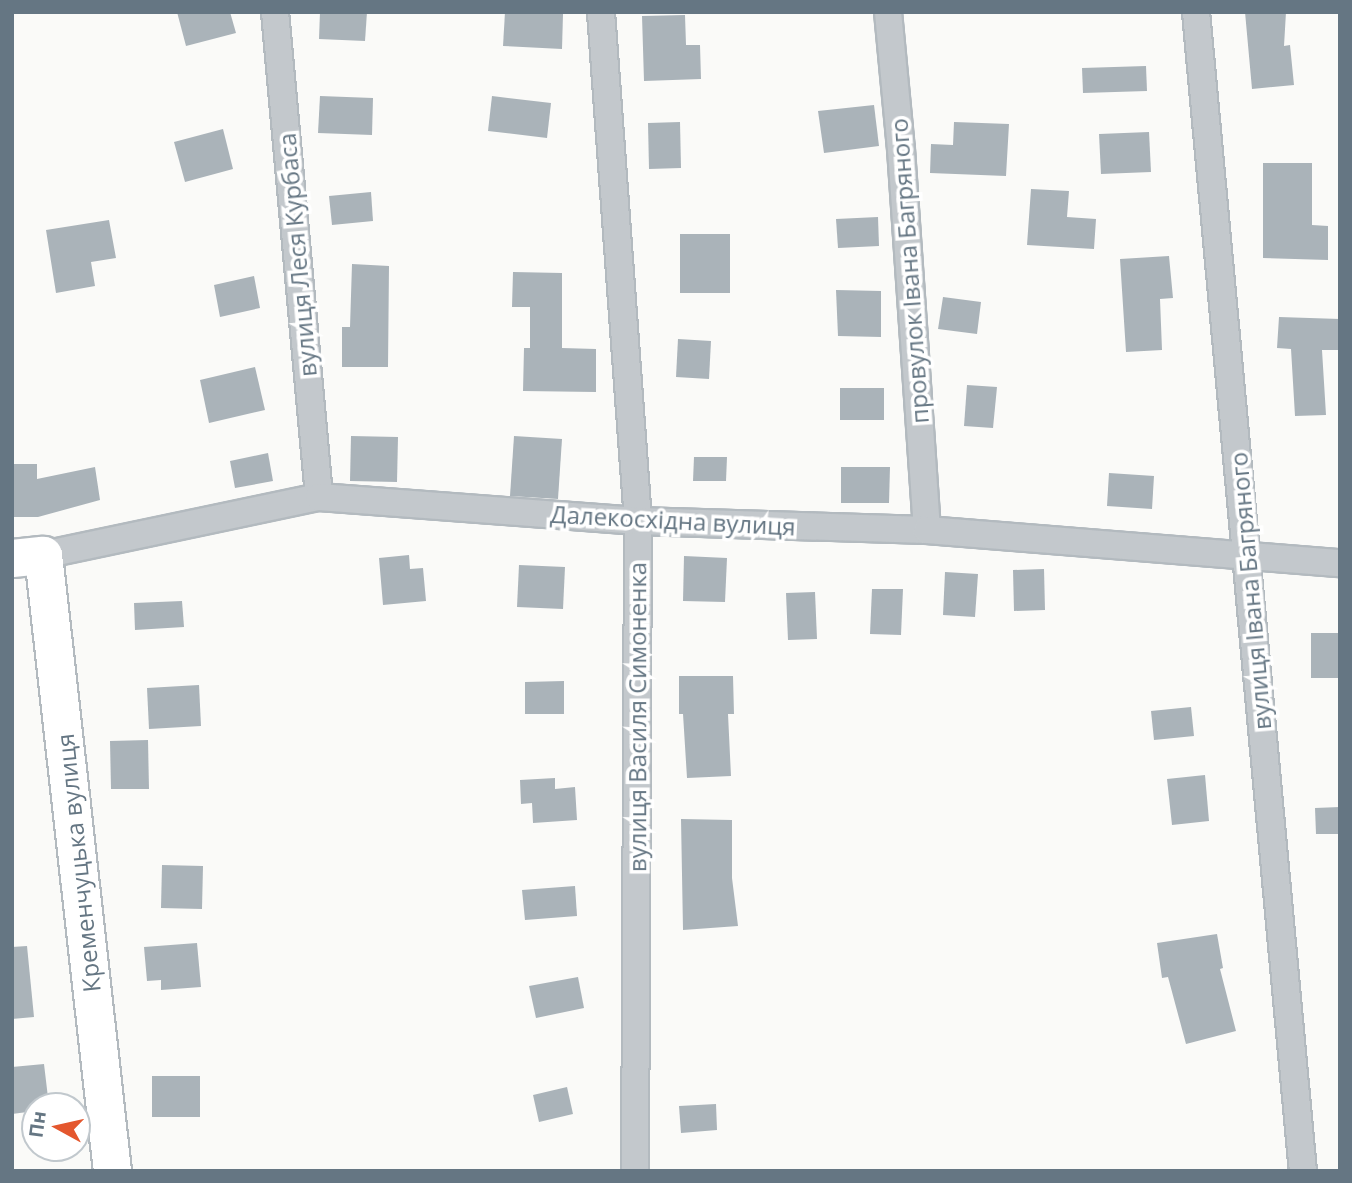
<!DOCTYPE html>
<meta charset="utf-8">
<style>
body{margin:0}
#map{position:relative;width:1352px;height:1183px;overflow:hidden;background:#fafaf8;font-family:"Open Sans",sans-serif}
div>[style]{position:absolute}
.building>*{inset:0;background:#aab3b9}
.roads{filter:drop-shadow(2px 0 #b3babf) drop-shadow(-2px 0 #b3babf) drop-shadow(0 2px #b3babf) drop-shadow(0 -2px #b3babf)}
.street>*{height:26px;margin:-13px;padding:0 13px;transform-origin:13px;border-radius:13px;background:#c3c8cc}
.secondary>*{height:37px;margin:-18.5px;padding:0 18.5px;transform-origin:18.5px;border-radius:18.5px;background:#fff}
span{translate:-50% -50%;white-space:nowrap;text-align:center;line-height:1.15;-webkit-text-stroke:7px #fff;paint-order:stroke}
.street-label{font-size:24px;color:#657683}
.frame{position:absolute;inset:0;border:14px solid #657683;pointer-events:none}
.north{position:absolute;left:21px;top:1092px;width:70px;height:70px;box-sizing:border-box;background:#fff;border:2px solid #c1c8cd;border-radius:50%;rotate:278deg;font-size:19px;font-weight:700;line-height:28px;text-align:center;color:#657683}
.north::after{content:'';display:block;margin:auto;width:24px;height:32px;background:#e4572e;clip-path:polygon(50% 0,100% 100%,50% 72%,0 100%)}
</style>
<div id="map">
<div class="building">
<i style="clip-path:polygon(177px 12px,230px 12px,236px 33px,186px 46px)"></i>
<i style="clip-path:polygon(320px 12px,367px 12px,365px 41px,319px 39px)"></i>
<i style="clip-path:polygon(505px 12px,563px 14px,562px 49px,503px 46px)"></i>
<i style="clip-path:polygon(1245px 12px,1286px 12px,1284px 46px,1290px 45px,1294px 85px,1252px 89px)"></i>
<i style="clip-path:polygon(685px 15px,686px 45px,700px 45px,701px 79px,644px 81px,642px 16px)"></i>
<i style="clip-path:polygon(1146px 66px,1147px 91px,1083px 93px,1082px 68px)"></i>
<i style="clip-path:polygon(320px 96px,373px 98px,372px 135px,318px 133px)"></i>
<i style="clip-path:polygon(492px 96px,551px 103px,547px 138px,488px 131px)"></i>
<i style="clip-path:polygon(874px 105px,879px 146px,824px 153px,818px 111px)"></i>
<i style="clip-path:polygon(680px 122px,681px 168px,649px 169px,648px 123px)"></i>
<i style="clip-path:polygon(954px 122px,1009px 124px,1006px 176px,930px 173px,931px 144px,953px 145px)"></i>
<i style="clip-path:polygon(223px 129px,233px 169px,185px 182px,174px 142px)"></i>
<i style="clip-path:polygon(1149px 132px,1151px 172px,1101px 174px,1099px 134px)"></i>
<i style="clip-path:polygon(1263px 163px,1312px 163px,1312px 225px,1328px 226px,1328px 260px,1263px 258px)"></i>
<i style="clip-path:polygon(1031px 189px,1069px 191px,1067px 217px,1096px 219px,1094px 249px,1027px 245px)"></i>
<i style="clip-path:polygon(371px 192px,373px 221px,332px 225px,329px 196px)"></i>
<i style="clip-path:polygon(878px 217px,879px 246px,838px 248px,836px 219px)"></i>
<i style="clip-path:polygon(109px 220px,116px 258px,91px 262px,95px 286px,56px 293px,46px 230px)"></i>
<i style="clip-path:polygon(680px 234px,730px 234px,730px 293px,680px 293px)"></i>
<i style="clip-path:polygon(1169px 256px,1173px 298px,1160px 299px,1162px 350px,1126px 352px,1120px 259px)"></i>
<i style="clip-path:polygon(352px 264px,389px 266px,388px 367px,342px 367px,342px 327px,350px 327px)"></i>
<i style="clip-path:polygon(513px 272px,562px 273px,562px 348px,596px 349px,596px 392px,523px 391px,524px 348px,530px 348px,530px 307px,512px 307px)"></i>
<i style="clip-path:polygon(254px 276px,260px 308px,220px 317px,214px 285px)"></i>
<i style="clip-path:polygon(836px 290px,881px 291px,881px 337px,838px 336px)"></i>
<i style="clip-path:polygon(943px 297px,981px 302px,977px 334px,938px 329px)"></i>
<i style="clip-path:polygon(1279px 317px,1340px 319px,1340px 350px,1322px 350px,1326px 415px,1295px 416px,1291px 349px,1277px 348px)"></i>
<i style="clip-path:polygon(678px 339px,711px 341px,709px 379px,676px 377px)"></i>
<i style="clip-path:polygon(255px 367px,265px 410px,209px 423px,200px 380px)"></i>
<i style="clip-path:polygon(967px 385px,997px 387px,993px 428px,964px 426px)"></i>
<i style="clip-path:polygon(840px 388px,884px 388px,884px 420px,840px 420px)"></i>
<i style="clip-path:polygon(351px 436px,398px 437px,397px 482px,350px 481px)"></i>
<i style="clip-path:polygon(514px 436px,562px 439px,558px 499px,510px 496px)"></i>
<i style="clip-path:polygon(268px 453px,273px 481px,235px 488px,230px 461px)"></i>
<i style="clip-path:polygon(694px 457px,727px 457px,726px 481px,693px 481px)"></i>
<i style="clip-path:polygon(12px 464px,37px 464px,37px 479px,95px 467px,100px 500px,38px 517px,12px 517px)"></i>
<i style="clip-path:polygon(841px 467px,890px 467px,889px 503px,841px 503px)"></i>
<i style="clip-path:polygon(1109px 473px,1154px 476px,1152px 509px,1107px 506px)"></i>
<i style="clip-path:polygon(409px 555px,410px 569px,423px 568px,426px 601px,383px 605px,379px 558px)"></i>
<i style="clip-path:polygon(684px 556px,727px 558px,725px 602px,683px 601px)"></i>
<i style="clip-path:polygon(519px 565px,565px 567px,563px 609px,517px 607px)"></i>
<i style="clip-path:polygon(1044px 569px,1045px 610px,1014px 611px,1013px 570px)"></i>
<i style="clip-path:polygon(945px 572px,978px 574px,975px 617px,943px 615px)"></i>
<i style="clip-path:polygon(872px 589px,903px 589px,901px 635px,870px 634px)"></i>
<i style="clip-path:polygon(815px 592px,817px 639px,788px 640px,786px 593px)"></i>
<i style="clip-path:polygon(182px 601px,184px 627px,135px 630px,134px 603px)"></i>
<i style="clip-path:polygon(1311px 633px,1340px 633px,1340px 678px,1311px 678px)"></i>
<i style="clip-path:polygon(679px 676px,733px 676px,734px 714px,728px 714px,731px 776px,687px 778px,683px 714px,679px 714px)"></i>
<i style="clip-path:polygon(564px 681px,564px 714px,525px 714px,525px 682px)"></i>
<i style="clip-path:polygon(199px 685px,201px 726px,149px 729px,147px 688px)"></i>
<i style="clip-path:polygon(1191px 707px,1194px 736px,1154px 740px,1151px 711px)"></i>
<i style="clip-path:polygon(148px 740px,149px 789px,111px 789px,110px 741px)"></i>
<i style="clip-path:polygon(1205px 775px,1209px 821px,1172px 825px,1167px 779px)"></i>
<i style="clip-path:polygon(555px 778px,555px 789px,575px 787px,577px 820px,533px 823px,532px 803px,521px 804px,520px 780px)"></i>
<i style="clip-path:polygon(1340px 807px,1340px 834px,1316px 834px,1315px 808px)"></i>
<i style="clip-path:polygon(681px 819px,732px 820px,732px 878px,738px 926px,683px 930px)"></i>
<i style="clip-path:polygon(162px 865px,203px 866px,202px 909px,161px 908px)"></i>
<i style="clip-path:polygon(575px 886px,577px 916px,525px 920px,522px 890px)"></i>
<i style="clip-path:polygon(1217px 934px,1223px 968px,1220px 969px,1236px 1031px,1186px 1044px,1168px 977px,1162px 978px,1157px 943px)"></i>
<i style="clip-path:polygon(197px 943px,201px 987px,161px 990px,161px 980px,147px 981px,144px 947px)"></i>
<i style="clip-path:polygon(27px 946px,34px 1017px,12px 1019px,12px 947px)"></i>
<i style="clip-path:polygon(578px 977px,584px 1008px,536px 1018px,529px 986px)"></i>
<i style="clip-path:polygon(44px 1064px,49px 1106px,35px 1106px,35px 1111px,12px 1114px,12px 1067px)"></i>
<i style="clip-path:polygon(152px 1076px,200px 1076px,200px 1117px,152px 1117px)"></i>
<i style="clip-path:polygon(567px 1087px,573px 1114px,539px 1122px,533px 1095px)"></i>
<i style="clip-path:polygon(716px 1104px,717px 1130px,681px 1133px,679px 1106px)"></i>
</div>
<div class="roads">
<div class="street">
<i style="left:275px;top:12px;width:487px;rotate:84.8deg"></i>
<i style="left:601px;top:12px;width:510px;rotate:85.84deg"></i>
<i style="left:638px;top:521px;width:650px;rotate:90.26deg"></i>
<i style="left:888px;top:12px;width:138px;rotate:84.6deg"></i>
<i style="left:901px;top:149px;width:382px;rotate:86.1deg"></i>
<i style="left:1196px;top:12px;width:1164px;rotate:84.73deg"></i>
<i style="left:43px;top:555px;width:282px;rotate:-11.9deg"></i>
<i style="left:319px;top:497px;width:320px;rotate:4.3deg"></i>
<i style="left:638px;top:521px;width:289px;rotate:1.8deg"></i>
<i style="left:927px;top:530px;width:414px;rotate:4.6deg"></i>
</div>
<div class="secondary">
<i style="left:12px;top:558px;width:31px;rotate:-6deg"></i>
<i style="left:43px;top:555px;width:620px;rotate:83.61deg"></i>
</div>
</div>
<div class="street-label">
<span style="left:297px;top:255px;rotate:-95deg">вулиця Леся Курбаса</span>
<span style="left:909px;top:271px;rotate:-94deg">провулок Івана Багряного</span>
<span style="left:673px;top:520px;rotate:3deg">Далекосхідна вулиця</span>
<span style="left:1250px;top:591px;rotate:-95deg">вулиця Івана Багряного</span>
<span style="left:637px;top:717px;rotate:-90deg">вулиця Василя Симоненка</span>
<span style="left:78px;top:863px;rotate:-96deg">Кременчуцька вулиця</span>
</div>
<div class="frame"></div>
<div class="north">Пн</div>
</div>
